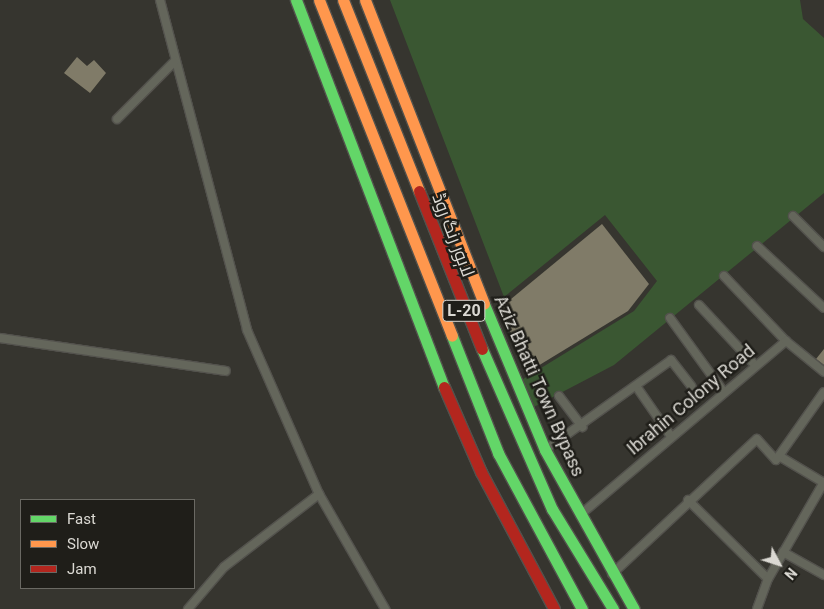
<!DOCTYPE html>
<meta charset="utf-8">
<style>
body{margin:0}
#map{position:relative;width:824px;height:609px;overflow:hidden;background:#36352f;font-family:Roboto,Cairo,sans-serif}
div>[style]{position:absolute}
.green>*{inset:0;background:#3a5732}
.building>*{inset:0;background:#807b68}
.roads{filter:drop-shadow(1px 0 #53524d) drop-shadow(-1px 0 #53524d) drop-shadow(0 1px #53524d) drop-shadow(0 -1px #53524d)}
.street>*{height:8px;margin:-4px;padding:0 4px;transform-origin:4px;border-radius:4px;background:#64665b}
.fast>*{height:11px;margin:-5.5px;padding:0 5.5px;transform-origin:5.5px;border-radius:5.5px;background:#63d668}
.slow>*{height:11px;margin:-5.5px;padding:0 5.5px;transform-origin:5.5px;border-radius:5.5px;background:#ff974d}
.jam>*{height:11px;margin:-5.5px;padding:0 5.5px;transform-origin:5.5px;border-radius:5.5px;background:#b3261e}
span{translate:-50% -50%;white-space:nowrap;text-align:center;line-height:1.15;-webkit-text-stroke:5px #1f1e19;paint-order:stroke}
.shield-label span{padding:1px 4px;background:#1f1e19;border:1px solid;border-radius:4px;-webkit-text-stroke-width:0}
.shield-label{font-size:16px;color:#dbd9d3;font-weight:700}
.street-label{font-size:18px;color:#dbd9d3}
.legend{position:absolute;left:20px;top:499px;width:175px;height:90px;box-sizing:border-box;background:#1f1e19;border:1px solid #6a6963;margin:0;padding:6px 9px;list-style:none;font-size:15px;color:#dbd9d3}
.legend li{display:flex;align-items:center;gap:10px;height:25px}
.legend b{width:25px;border:1px solid #6a6963}
.north{position:absolute;left:754px;top:539px;width:50px;height:50px;-webkit-text-stroke:4px #1f1e19;paint-order:stroke;rotate:130deg;font-size:14px;font-weight:700;line-height:20px;text-align:center;color:#dbd9d3}
.north::after{content:'';display:block;margin:auto;width:18px;height:22px;background:#dbd9d3;clip-path:polygon(50% 0,100% 100%,50% 72%,0 100%)}
</style>
<div id="map">
<div class="green">
<i style="clip-path:polygon(390px 0,800px 0,803px 19px,824px 38px,824px 193px,614px 365px,528px 410px,515px 384px,634px 311px,657px 281px,605px 215px,504px 297px)"></i>
</div>
<div class="building">
<i style="clip-path:polygon(77px 57px,87px 66px,94px 60px,106px 73px,90px 93px,64px 73px)"></i>
<i style="clip-path:polygon(602px 224px,649px 284px,628px 311px,528px 372px,500px 308px)"></i>
<i style="clip-path:polygon(824px 349px,824px 365px,816px 359px)"></i>
</div>
<div class="roads">
<div class="street">
<i style="left:160px;top:0;width:341px;rotate:75.2deg"></i>
<i style="left:247px;top:330px;width:179px;rotate:66.3deg"></i>
<i style="left:319px;top:494px;width:133px;rotate:60.1deg"></i>
<i style="left:117px;top:119px;width:82px;rotate:-45deg"></i>
<i style="left:793px;top:216px;width:44px;rotate:45deg"></i>
<i style="left:757px;top:246px;width:91px;rotate:42.8deg"></i>
<i style="left:724px;top:276px;width:90px;rotate:46.4deg"></i>
<i style="left:699px;top:305px;width:81px;rotate:47deg"></i>
<i style="left:670px;top:318px;width:90px;rotate:54deg"></i>
<i style="left:0;top:338px;width:228px;rotate:8.3deg"></i>
<i style="left:636px;top:386px;width:60px;rotate:55.2deg"></i>
<i style="left:559px;top:396px;width:39px;rotate:53deg"></i>
<i style="left:545px;top:450px;width:155px;rotate:-35.5deg"></i>
<i style="left:671px;top:360px;width:33px;rotate:52deg"></i>
<i style="left:779px;top:456px;width:49px;rotate:30.8deg"></i>
<i style="left:688px;top:500px;width:112px;rotate:44.6deg"></i>
<i style="left:580px;top:515px;width:270px;rotate:-40.2deg"></i>
<i style="left:786px;top:341px;width:49px;rotate:39.2deg"></i>
<i style="left:783px;top:552px;width:47px;rotate:29.3deg"></i>
<i style="left:612px;top:574px;width:198px;rotate:-43deg"></i>
<i style="left:757px;top:439px;width:28px;rotate:48deg"></i>
<i style="left:776px;top:460px;width:83px;rotate:-54.8deg"></i>
<i style="left:188px;top:609px;width:55px;rotate:-49.4deg"></i>
<i style="left:224px;top:567px;width:120px;rotate:-37.5deg"></i>
<i style="left:757px;top:609px;width:32px;rotate:-70deg"></i>
<i style="left:768px;top:579px;width:112px;rotate:-60deg"></i>
</div>
<div class="fast">
<i style="left:296px;top:0;width:414px;rotate:69.1deg"></i>
<i style="left:484px;top:304px;width:158px;rotate:67.3deg"></i>
<i style="left:545px;top:450px;width:182px;rotate:60.8deg"></i>
<i style="left:452px;top:336px;width:126px;rotate:68.5deg"></i>
<i style="left:498px;top:453px;width:177px;rotate:61.7deg"></i>
<i style="left:482px;top:349px;width:175px;rotate:66.4deg"></i>
<i style="left:552px;top:509px;width:117px;rotate:58.6deg"></i>
</div>
<div class="slow">
<i style="left:319px;top:0;width:361px;rotate:68.4deg"></i>
<i style="left:343px;top:0;width:206px;rotate:68.3deg"></i>
<i style="left:365px;top:0;width:326px;rotate:68.6deg"></i>
</div>
<div class="jam">
<i style="left:419px;top:191px;width:170px;rotate:68.3deg"></i>
<i style="left:444px;top:387px;width:93px;rotate:66.5deg"></i>
<i style="left:481px;top:472px;width:155px;rotate:61.9deg"></i>
</div>
</div>
<div class="shield-label">
<span style="left:464px;top:311px">L-20</span>
</div>
<div class="street-label">
<span style="left:453px;top:235px;rotate:69deg">لاہور رنگ روڈ</span>
<span style="left:539px;top:386px;rotate:66deg">Aziz Bhatti Town Bypass</span>
<span style="left:691px;top:400px;rotate:-40deg">Ibrahin Colony Road</span>
</div>
<ul class="legend">
<li><b style="height:6px;background:#63d668"></b>Fast</li>
<li><b style="height:6px;background:#ff974d"></b>Slow</li>
<li><b style="height:6px;background:#b3261e"></b>Jam</li>
</ul>
<div class="north">N</div>
</div>
